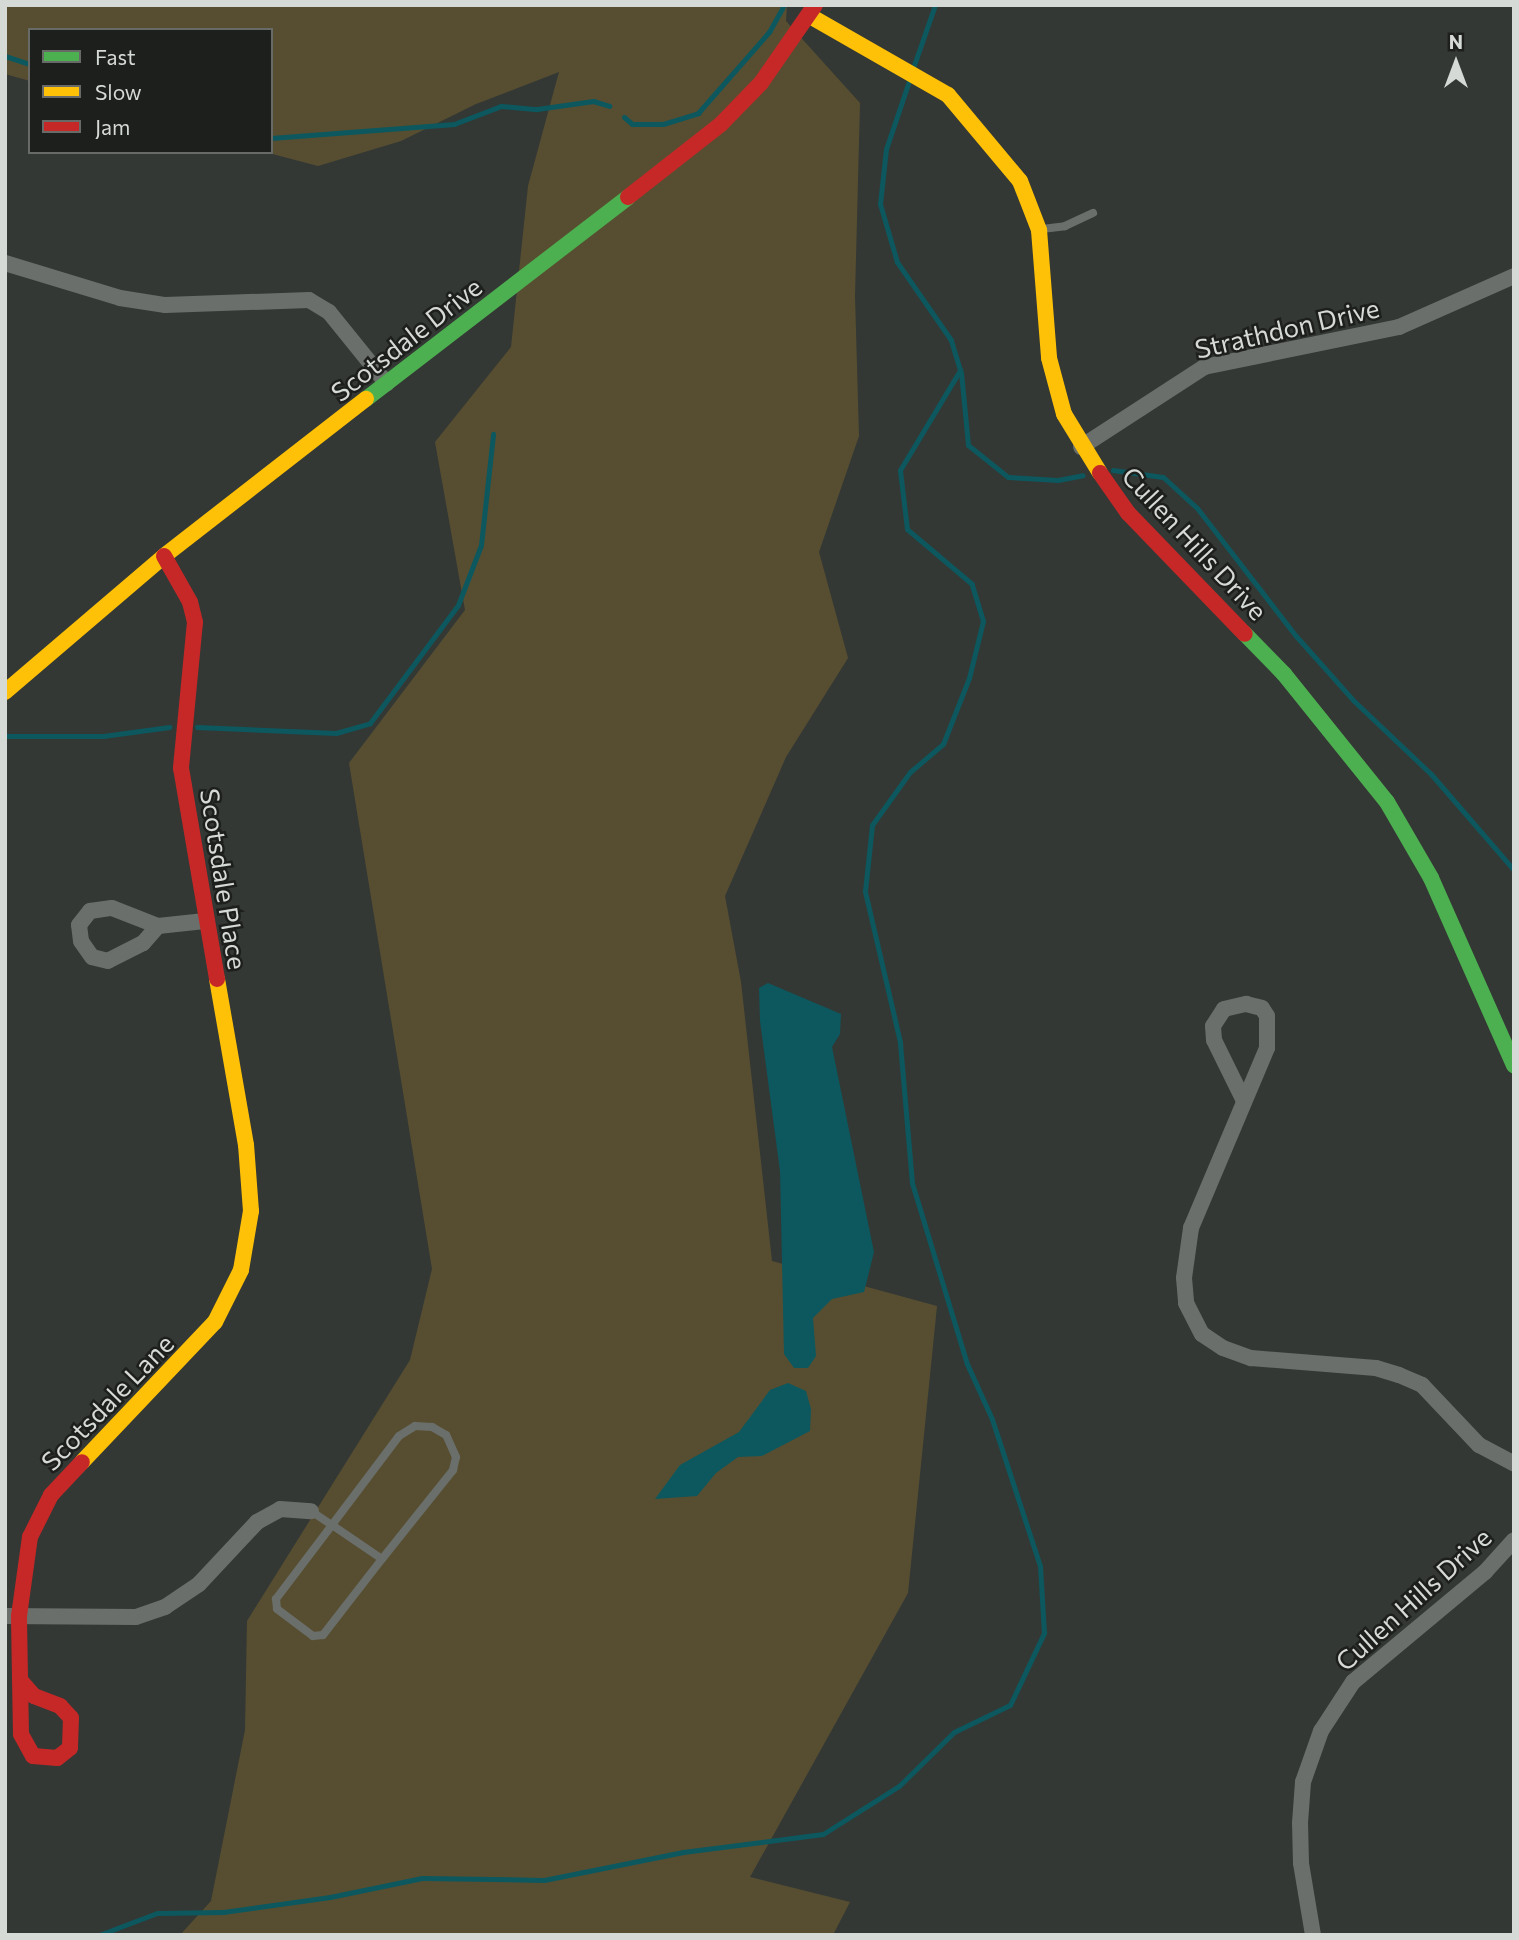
<!DOCTYPE html>
<style>
body{margin:0}
#map{position:relative;width:1519px;height:1940px;overflow:hidden;background:#343834;font-family:Commissioner,sans-serif}
div>[style]{position:absolute}
.green>*{inset:0;background:#574e31}
.water>*{inset:0;background:#0c585e}
.stream>*{height:5px;margin:-2.5px;padding:0 2.5px;transform-origin:2.5px;border-radius:2.5px;background:#0c585e}
.lane>*{height:8px;margin:-4px;padding:0 4px;transform-origin:4px;border-radius:4px;background:#6b6f6b}
.street>*{height:16px;margin:-8px;padding:0 8px;transform-origin:8px;border-radius:8px;background:#6b6f6b}
.fast>*{height:16px;margin:-8px;padding:0 8px;transform-origin:8px;border-radius:8px;background:#4caf50}
.slow>*{height:16px;margin:-8px;padding:0 8px;transform-origin:8px;border-radius:8px;background:#ffc107}
.jam>*{height:16px;margin:-8px;padding:0 8px;transform-origin:8px;border-radius:8px;background:#c62828}
span{translate:-50% -50%;white-space:nowrap;text-align:center;line-height:1.15;-webkit-text-stroke:5px #1d1f1d;paint-order:stroke}
.street-label{font-size:26px;color:#d6dad6}
.frame{position:absolute;inset:0;border:7px solid #d6dad6;pointer-events:none}
.legend{position:absolute;left:28px;top:28px;width:245px;height:126px;box-sizing:border-box;background:#1d1f1d;border:2px solid #676a67;margin:0;padding:9px 12px;list-style:none;font-size:21px;color:#d6dad6}
.legend li{display:flex;align-items:center;gap:14px;height:35px}
.legend b{width:35px;border:2px solid #676a67}
.north{position:absolute;left:1421px;top:28px;width:70px;height:70px;-webkit-text-stroke:5px #1d1f1d;paint-order:stroke;rotate:0deg;font-size:19px;font-weight:700;line-height:28px;text-align:center;color:#d6dad6}
.north::after{content:'';display:block;margin:auto;width:24px;height:32px;background:#d6dad6;clip-path:polygon(50% 0,100% 100%,50% 72%,0 100%)}
</style>
<div id="map">
<div class="green">
<i style="clip-path:polygon(5px 5px,787px 5px,786px 21px,860px 103px,855px 296px,859px 436px,819px 552px,848px 658px,786px 757px,725px 896px,741px 982px,772px 1261px,937px 1306px,908px 1593px,750px 1877px,850px 1902px,833px 1935px,180px 1935px,211px 1901px,245px 1730px,247px 1621px,410px 1360px,432px 1269px,349px 763px,465px 610px,435px 442px,511px 347px,528px 186px,559px 72px,476px 104px,401px 141px,318px 166px,265px 152px,271px 152px,271px 30px,30px 30px,30px 81px,5px 74px)"></i>
</div>
<div class="water">
<i style="clip-path:polygon(768px 983px,841px 1014px,840px 1034px,832px 1047px,874px 1252px,864px 1292px,832px 1299px,813px 1318px,816px 1356px,808px 1368px,794px 1368px,784px 1354px,780px 1171px,760px 1021px,759px 988px)"></i>
<i style="clip-path:polygon(788px 1383px,806px 1391px,811px 1409px,810px 1431px,762px 1456px,738px 1457px,716px 1473px,697px 1496px,655px 1499px,680px 1465px,739px 1432px,770px 1390px)"></i>
</div>
<div class="stream">
<i style="left:5px;top:56px;width:26px;rotate:18deg"></i>
<i style="left:913px;top:68px;width:67px;rotate:-70.8deg"></i>
<i style="left:624px;top:117px;width:11px;rotate:41deg"></i>
<i style="left:632px;top:124px;width:31px"></i>
<i style="left:663px;top:124px;width:37px;rotate:-17deg"></i>
<i style="left:698px;top:113px;width:108px;rotate:-48.8deg"></i>
<i style="left:769px;top:32px;width:31px;rotate:-61deg"></i>
<i style="left:271px;top:138px;width:184px;rotate:-4.4deg"></i>
<i style="left:454px;top:124px;width:50px;rotate:-21deg"></i>
<i style="left:501px;top:106px;width:36px;rotate:5deg"></i>
<i style="left:537px;top:109px;width:57px;rotate:-8.1deg"></i>
<i style="left:593px;top:101px;width:17px;rotate:17deg"></i>
<i style="left:961px;top:372px;width:73px;rotate:84.5deg"></i>
<i style="left:968px;top:445px;width:51px;rotate:38.7deg"></i>
<i style="left:1008px;top:477px;width:50px;rotate:3.4deg"></i>
<i style="left:1058px;top:480px;width:25px;rotate:-11deg"></i>
<i style="left:1113px;top:470px;width:50px;rotate:8deg"></i>
<i style="left:1163px;top:477px;width:46px;rotate:42.4deg"></i>
<i style="left:1197px;top:508px;width:162px;rotate:52.3deg"></i>
<i style="left:1296px;top:636px;width:87px;rotate:48.3deg"></i>
<i style="left:1354px;top:701px;width:106px;rotate:43.5deg"></i>
<i style="left:1431px;top:774px;width:127px;rotate:49.2deg"></i>
<i style="left:197px;top:727px;width:139px;rotate:2.5deg"></i>
<i style="left:336px;top:733px;width:35px;rotate:-16deg"></i>
<i style="left:370px;top:723px;width:147px;rotate:-53.3deg"></i>
<i style="left:458px;top:605px;width:64px;rotate:-69deg"></i>
<i style="left:481px;top:545px;width:112px;rotate:-83.8deg"></i>
<i style="left:5px;top:736px;width:98px"></i>
<i style="left:103px;top:736px;width:67px;rotate:-7.8deg"></i>
<i style="left:99px;top:1935px;width:62px;rotate:-20.8deg"></i>
<i style="left:157px;top:1913px;width:66px;rotate:-0.9deg"></i>
<i style="left:223px;top:1912px;width:108px;rotate:-8deg"></i>
<i style="left:330px;top:1897px;width:94px;rotate:-11.7deg"></i>
<i style="left:422px;top:1878px;width:122px;rotate:0.9deg"></i>
<i style="left:544px;top:1880px;width:142px;rotate:-11.4deg"></i>
<i style="left:683px;top:1852px;width:141px;rotate:-7.3deg"></i>
<i style="left:823px;top:1834px;width:90px;rotate:-32.3deg"></i>
<i style="left:899px;top:1786px;width:77px;rotate:-44.5deg"></i>
<i style="left:954px;top:1732px;width:62px;rotate:-25.7deg"></i>
<i style="left:1010px;top:1705px;width:80px;rotate:-64.7deg"></i>
<i style="left:1044px;top:1633px;width:67px;rotate:-93.4deg"></i>
<i style="left:1040px;top:1566px;width:155px;rotate:-108.1deg"></i>
<i style="left:992px;top:1419px;width:60px;rotate:-114.4deg"></i>
<i style="left:967px;top:1364px;width:189px;rotate:-106.9deg"></i>
<i style="left:912px;top:1183px;width:142px;rotate:-94.9deg"></i>
<i style="left:900px;top:1042px;width:155px;rotate:-103.1deg"></i>
<i style="left:865px;top:891px;width:66px;rotate:-83.9deg"></i>
<i style="left:872px;top:825px;width:65px;rotate:-54.4deg"></i>
<i style="left:910px;top:772px;width:43px;rotate:-40.3deg"></i>
<i style="left:943px;top:744px;width:71px;rotate:-68.5deg"></i>
<i style="left:969px;top:678px;width:59px;rotate:-76.2deg"></i>
<i style="left:983px;top:621px;width:39px;rotate:-107deg"></i>
<i style="left:972px;top:584px;width:85px;rotate:-139.8deg"></i>
<i style="left:907px;top:529px;width:59px;rotate:-96.8deg"></i>
<i style="left:900px;top:470px;width:117px;rotate:-59deg"></i>
<i style="left:960px;top:370px;width:31px;rotate:-107deg"></i>
<i style="left:951px;top:340px;width:95px;rotate:-124.7deg"></i>
<i style="left:897px;top:262px;width:60px;rotate:-106.3deg"></i>
<i style="left:880px;top:204px;width:55px;rotate:-83.8deg"></i>
<i style="left:886px;top:149px;width:72px;rotate:-71.3deg"></i>
</div>
<div class="lane">
<i style="left:1042px;top:229px;width:23px;rotate:-7deg"></i>
<i style="left:1065px;top:226px;width:31px;rotate:-25deg"></i>
<i style="left:311px;top:1511px;width:25px;rotate:34deg"></i>
<i style="left:332px;top:1525px;width:60px;rotate:34.2deg"></i>
<i style="left:382px;top:1559px;width:114px;rotate:-51.4deg"></i>
<i style="left:453px;top:1470px;width:13px;rotate:-77deg"></i>
<i style="left:456px;top:1457px;width:24px;rotate:-114deg"></i>
<i style="left:446px;top:1435px;width:16px;rotate:-150deg"></i>
<i style="left:432px;top:1427px;width:17px;rotate:-177deg"></i>
<i style="left:415px;top:1426px;width:19px;rotate:148deg"></i>
<i style="left:399px;top:1436px;width:111px;rotate:127deg"></i>
<i style="left:332px;top:1525px;width:93px;rotate:127.1deg"></i>
<i style="left:276px;top:1599px;width:10px;rotate:84deg"></i>
<i style="left:277px;top:1609px;width:45px;rotate:36.9deg"></i>
<i style="left:313px;top:1636px;width:10px;rotate:-6deg"></i>
<i style="left:323px;top:1635px;width:96px;rotate:-52.2deg"></i>
</div>
<div class="street">
<i style="left:5px;top:263px;width:120px;rotate:16.9deg"></i>
<i style="left:120px;top:298px;width:46px;rotate:8.8deg"></i>
<i style="left:165px;top:305px;width:144px;rotate:-2deg"></i>
<i style="left:309px;top:300px;width:23px;rotate:31deg"></i>
<i style="left:329px;top:312px;width:92px;rotate:51.1deg"></i>
<i style="left:1081px;top:447px;width:147px;rotate:-33deg"></i>
<i style="left:1204px;top:367px;width:199px;rotate:-11.6deg"></i>
<i style="left:1399px;top:327px;width:126px;rotate:-23.9deg"></i>
<i style="left:158px;top:926px;width:23px;rotate:131deg"></i>
<i style="left:143px;top:943px;width:39px;rotate:153deg"></i>
<i style="left:108px;top:961px;width:16px;rotate:-166deg"></i>
<i style="left:92px;top:957px;width:19px;rotate:-125deg"></i>
<i style="left:81px;top:941px;width:16px;rotate:-97deg"></i>
<i style="left:79px;top:925px;width:18px;rotate:-52deg"></i>
<i style="left:90px;top:911px;width:22px;rotate:-8deg"></i>
<i style="left:112px;top:908px;width:49px;rotate:21.4deg"></i>
<i style="left:158px;top:926px;width:47px;rotate:-6.1deg"></i>
<i style="left:1244px;top:1101px;width:68px;rotate:-116.2deg"></i>
<i style="left:1214px;top:1040px;width:14px;rotate:-94deg"></i>
<i style="left:1213px;top:1026px;width:20px;rotate:-57deg"></i>
<i style="left:1224px;top:1009px;width:23px;rotate:-13deg"></i>
<i style="left:1246px;top:1004px;width:16px;rotate:14deg"></i>
<i style="left:1262px;top:1008px;width:9px;rotate:58deg"></i>
<i style="left:1267px;top:1016px;width:32px;rotate:90deg"></i>
<i style="left:1267px;top:1048px;width:195px;rotate:112.9deg"></i>
<i style="left:1191px;top:1228px;width:50px;rotate:98deg"></i>
<i style="left:1184px;top:1278px;width:25px;rotate:85deg"></i>
<i style="left:1186px;top:1303px;width:35px;rotate:63deg"></i>
<i style="left:1202px;top:1334px;width:25px;rotate:34deg"></i>
<i style="left:1223px;top:1348px;width:30px;rotate:20deg"></i>
<i style="left:1251px;top:1358px;width:125px;rotate:4.6deg"></i>
<i style="left:1376px;top:1368px;width:24px;rotate:17deg"></i>
<i style="left:1399px;top:1375px;width:25px;rotate:23deg"></i>
<i style="left:1422px;top:1385px;width:83px;rotate:46.5deg"></i>
<i style="left:1479px;top:1445px;width:40px;rotate:28deg"></i>
<i style="left:5px;top:1616px;width:131px;rotate:0.4deg"></i>
<i style="left:136px;top:1617px;width:31px;rotate:-19deg"></i>
<i style="left:165px;top:1607px;width:41px;rotate:-34.1deg"></i>
<i style="left:199px;top:1584px;width:85px;rotate:-46.9deg"></i>
<i style="left:257px;top:1522px;width:26px;rotate:-29deg"></i>
<i style="left:280px;top:1509px;width:31px;rotate:4deg"></i>
<i style="left:1313px;top:1935px;width:73px;rotate:-99.5deg"></i>
<i style="left:1301px;top:1863px;width:40px;rotate:-91.4deg"></i>
<i style="left:1300px;top:1823px;width:41px;rotate:-85.8deg"></i>
<i style="left:1303px;top:1782px;width:54px;rotate:-70.6deg"></i>
<i style="left:1321px;top:1731px;width:59px;rotate:-56.9deg"></i>
<i style="left:1353px;top:1682px;width:172px;rotate:-39.8deg"></i>
<i style="left:1485px;top:1572px;width:43px;rotate:-47.8deg"></i>
</div>
<div class="fast">
<i style="left:366px;top:399px;width:331px;rotate:-37.6deg"></i>
<i style="left:1245px;top:634px;width:56px;rotate:45.7deg"></i>
<i style="left:1284px;top:674px;width:164px;rotate:51.2deg"></i>
<i style="left:1387px;top:802px;width:88px;rotate:59.9deg"></i>
<i style="left:1431px;top:878px;width:205px;rotate:66.1deg"></i>
</div>
<div class="slow">
<i style="left:810px;top:16px;width:159px;rotate:29.8deg"></i>
<i style="left:948px;top:95px;width:112px;rotate:50.1deg"></i>
<i style="left:1020px;top:181px;width:53px;rotate:68.8deg"></i>
<i style="left:1039px;top:230px;width:128px;rotate:85.5deg"></i>
<i style="left:1049px;top:358px;width:58px;rotate:75deg"></i>
<i style="left:1064px;top:414px;width:69px;rotate:58.6deg"></i>
<i style="left:5px;top:692px;width:209px;rotate:-40.5deg"></i>
<i style="left:164px;top:556px;width:256px;rotate:-37.9deg"></i>
<i style="left:82px;top:1462px;width:193px;rotate:-46.5deg"></i>
<i style="left:215px;top:1322px;width:58px;rotate:-63.4deg"></i>
<i style="left:241px;top:1270px;width:60px;rotate:-80.4deg"></i>
<i style="left:251px;top:1211px;width:66px;rotate:-94.3deg"></i>
<i style="left:246px;top:1145px;width:169px;rotate:-99.9deg"></i>
</div>
<div class="jam">
<i style="left:628px;top:197px;width:118px;rotate:-38.1deg"></i>
<i style="left:721px;top:124px;width:57px;rotate:-45.7deg"></i>
<i style="left:761px;top:83px;width:95px;rotate:-55.3deg"></i>
<i style="left:1100px;top:473px;width:49px;rotate:55deg"></i>
<i style="left:1128px;top:513px;width:168px;rotate:46deg"></i>
<i style="left:164px;top:556px;width:53px;rotate:60.5deg"></i>
<i style="left:190px;top:602px;width:21px;rotate:76deg"></i>
<i style="left:195px;top:622px;width:147px;rotate:95.5deg"></i>
<i style="left:181px;top:768px;width:214px;rotate:80.3deg"></i>
<i style="left:20px;top:1680px;width:21px;rotate:49deg"></i>
<i style="left:34px;top:1696px;width:28px;rotate:21deg"></i>
<i style="left:60px;top:1706px;width:16px;rotate:47deg"></i>
<i style="left:71px;top:1718px;width:30px;rotate:92deg"></i>
<i style="left:70px;top:1748px;width:16px;rotate:142deg"></i>
<i style="left:57px;top:1758px;width:24px;rotate:-175deg"></i>
<i style="left:33px;top:1756px;width:25px;rotate:-119deg"></i>
<i style="left:21px;top:1734px;width:118px;rotate:-91deg"></i>
<i style="left:19px;top:1616px;width:80px;rotate:-82.1deg"></i>
<i style="left:30px;top:1537px;width:47px;rotate:-63.4deg"></i>
<i style="left:51px;top:1495px;width:45px;rotate:-46.8deg"></i>
</div>
<div class="street-label">
<span style="left:1287px;top:328px;rotate:-13deg">Strathdon Drive</span>
<span style="left:406px;top:339px;rotate:-38deg">Scotsdale Drive</span>
<span style="left:1195px;top:543px;rotate:47deg">Cullen Hills Drive</span>
<span style="left:224px;top:879px;rotate:81deg">Scotsdale Place</span>
<span style="left:107px;top:1402px;rotate:-46deg">Scotsdale Lane</span>
<span style="left:1413px;top:1599px;rotate:-42deg">Cullen Hills Drive</span>
</div>
<div class="frame"></div>
<ul class="legend">
<li><b style="height:9px;background:#4caf50"></b>Fast</li>
<li><b style="height:9px;background:#ffc107"></b>Slow</li>
<li><b style="height:9px;background:#c62828"></b>Jam</li>
</ul>
<div class="north">N</div>
</div>
